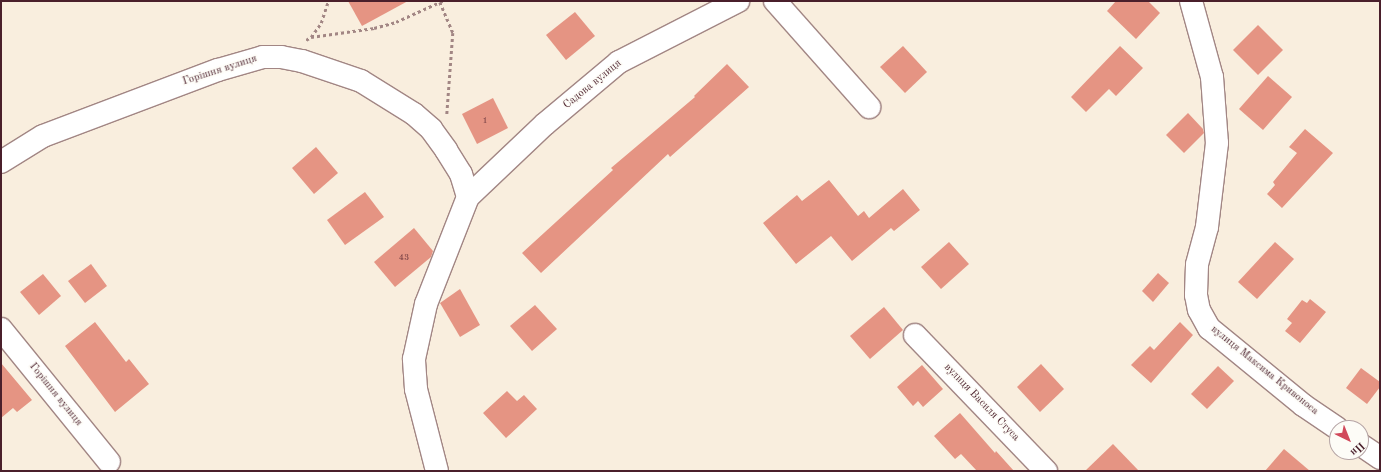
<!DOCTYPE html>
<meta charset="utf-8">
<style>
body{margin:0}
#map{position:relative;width:1381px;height:472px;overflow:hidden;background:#f9eede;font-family:"Old Standard TT",serif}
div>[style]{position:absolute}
.building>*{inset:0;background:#e59483}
.path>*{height:2.5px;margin-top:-1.25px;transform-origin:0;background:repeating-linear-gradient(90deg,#a28684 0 3px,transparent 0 6px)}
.roads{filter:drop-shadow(1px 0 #a28684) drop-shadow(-1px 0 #a28684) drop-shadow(0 1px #a28684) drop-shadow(0 -1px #a28684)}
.street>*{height:22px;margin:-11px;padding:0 11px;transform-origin:11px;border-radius:11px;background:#fff}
span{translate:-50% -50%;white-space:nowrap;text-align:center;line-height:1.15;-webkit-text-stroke:3px #fdfcf7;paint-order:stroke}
.number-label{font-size:9px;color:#713c41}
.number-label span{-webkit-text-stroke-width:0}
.street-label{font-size:11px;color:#4a1f2b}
.frame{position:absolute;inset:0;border:2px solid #4a1f2b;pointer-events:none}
.north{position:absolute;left:1329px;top:420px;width:40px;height:40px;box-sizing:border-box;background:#fdfcf7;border:1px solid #b5a4a5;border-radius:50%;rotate:137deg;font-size:11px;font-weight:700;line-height:16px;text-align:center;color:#4a1f2b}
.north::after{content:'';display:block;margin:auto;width:14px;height:18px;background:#d1495b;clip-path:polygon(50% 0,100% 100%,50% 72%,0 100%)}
</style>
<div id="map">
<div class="building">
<i style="clip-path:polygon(348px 1px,408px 1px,362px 26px)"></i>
<i style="clip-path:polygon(1116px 1px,1148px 1px,1160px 13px,1136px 39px,1107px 11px)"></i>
<i style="clip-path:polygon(575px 12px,595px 36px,566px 60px,546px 35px)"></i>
<i style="clip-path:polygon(1258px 25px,1283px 50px,1258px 75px,1233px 50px)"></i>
<i style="clip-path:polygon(903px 46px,927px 72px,905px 93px,880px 67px)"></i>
<i style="clip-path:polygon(1120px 46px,1143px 68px,1116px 96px,1109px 89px,1086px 112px,1071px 97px)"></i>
<i style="clip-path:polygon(727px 64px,749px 87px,670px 157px,668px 154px,541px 273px,522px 253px,613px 170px,611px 168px,695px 97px,694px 96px)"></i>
<i style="clip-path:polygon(1268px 76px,1292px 97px,1263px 130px,1239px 109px)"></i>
<i style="clip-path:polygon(493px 98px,508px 128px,477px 144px,462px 114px)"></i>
<i style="clip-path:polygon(1188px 113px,1203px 129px,1204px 133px,1184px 153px,1166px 135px)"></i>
<i style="clip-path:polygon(1305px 129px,1333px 153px,1282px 208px,1267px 194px,1275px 185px,1273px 182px,1297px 153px,1289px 147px)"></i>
<i style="clip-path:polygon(316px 147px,338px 173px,314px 194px,292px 168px)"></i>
<i style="clip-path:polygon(829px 180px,858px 216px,864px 211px,869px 218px,903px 189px,920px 210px,894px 231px,891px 228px,852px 261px,831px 236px,796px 264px,763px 223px,797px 195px,802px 201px)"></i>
<i style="clip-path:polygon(365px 192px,384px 217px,345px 245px,327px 220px)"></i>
<i style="clip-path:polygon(414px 228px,433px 251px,431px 257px,395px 287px,374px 262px)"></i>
<i style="clip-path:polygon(949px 242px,969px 264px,941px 289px,921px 267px)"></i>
<i style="clip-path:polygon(1275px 242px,1294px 259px,1257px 299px,1238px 282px)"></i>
<i style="clip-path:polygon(91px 264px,107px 286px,85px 303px,68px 281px)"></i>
<i style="clip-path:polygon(1158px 273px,1169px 283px,1153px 302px,1142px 291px)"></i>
<i style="clip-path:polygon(43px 274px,61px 296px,39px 315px,20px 292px)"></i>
<i style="clip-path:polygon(460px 289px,480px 325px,460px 337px,440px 303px)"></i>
<i style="clip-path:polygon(1310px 299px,1326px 312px,1300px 343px,1285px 331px,1292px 323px,1287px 319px,1302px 300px,1307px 303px)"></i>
<i style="clip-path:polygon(535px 305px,557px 329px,532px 351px,510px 326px)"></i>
<i style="clip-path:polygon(884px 307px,903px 330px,870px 359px,850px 336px)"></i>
<i style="clip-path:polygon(95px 322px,126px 362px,129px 359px,149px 384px,115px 412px,65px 346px)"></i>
<i style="clip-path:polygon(1180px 322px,1193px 335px,1151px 383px,1131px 365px,1150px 346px,1154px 350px)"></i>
<i style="clip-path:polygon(1px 363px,32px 400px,17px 412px,13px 408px,1px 418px)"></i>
<i style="clip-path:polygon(1041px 364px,1064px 389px,1040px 412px,1017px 387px)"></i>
<i style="clip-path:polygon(922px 365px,943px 389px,923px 407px,918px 401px,913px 406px,897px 387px)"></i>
<i style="clip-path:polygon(1218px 366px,1234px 381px,1207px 409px,1191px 394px)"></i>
<i style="clip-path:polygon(1361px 368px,1380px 382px,1380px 387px,1367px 404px,1346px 388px)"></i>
<i style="clip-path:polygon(507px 391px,517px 401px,524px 395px,537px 409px,506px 438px,483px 413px)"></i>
<i style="clip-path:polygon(960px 413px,995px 453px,996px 451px,1014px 471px,977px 471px,961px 454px,955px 459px,934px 436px)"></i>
<i style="clip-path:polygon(1113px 444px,1139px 471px,1085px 471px)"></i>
<i style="clip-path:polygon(1284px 449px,1310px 471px,1265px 471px)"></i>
</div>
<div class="path">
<i style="left:440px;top:2px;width:34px;rotate:67deg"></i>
<i style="left:453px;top:33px;width:82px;rotate:94.2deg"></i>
<i style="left:311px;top:37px;width:17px;rotate:-54deg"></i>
<i style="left:321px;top:23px;width:23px;rotate:-72deg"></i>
<i style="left:306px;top:40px;width:6px;rotate:-31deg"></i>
<i style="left:311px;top:37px;width:64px;rotate:-8.1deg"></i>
<i style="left:374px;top:28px;width:23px;rotate:-15deg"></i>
<i style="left:396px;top:22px;width:51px;rotate:-24.5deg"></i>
</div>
<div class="roads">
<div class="street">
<i style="left:775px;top:1px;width:142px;rotate:48.4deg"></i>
<i style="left:1191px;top:1px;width:79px;rotate:74.6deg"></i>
<i style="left:1212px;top:77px;width:66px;rotate:85.7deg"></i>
<i style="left:1217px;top:143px;width:85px;rotate:96.8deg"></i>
<i style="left:1207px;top:227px;width:39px;rotate:105deg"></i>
<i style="left:1197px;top:265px;width:30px;rotate:92deg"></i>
<i style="left:1196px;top:295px;width:15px;rotate:79deg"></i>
<i style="left:1199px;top:310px;width:21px;rotate:61deg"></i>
<i style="left:1209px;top:328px;width:122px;rotate:39.3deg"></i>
<i style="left:1303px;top:405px;width:41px;rotate:34.1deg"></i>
<i style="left:1px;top:162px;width:49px;rotate:-31.8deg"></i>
<i style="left:43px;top:136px;width:187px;rotate:-20.7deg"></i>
<i style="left:218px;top:70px;width:47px;rotate:-16.1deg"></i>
<i style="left:263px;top:57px;width:18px"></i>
<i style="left:281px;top:57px;width:21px;rotate:11deg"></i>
<i style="left:302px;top:61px;width:62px;rotate:18.7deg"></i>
<i style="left:361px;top:81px;width:62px;rotate:31.9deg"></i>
<i style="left:414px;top:114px;width:23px;rotate:41deg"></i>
<i style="left:431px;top:129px;width:26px;rotate:54deg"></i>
<i style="left:446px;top:150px;width:28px;rotate:58deg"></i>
<i style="left:461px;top:174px;width:24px;rotate:73deg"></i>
<i style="left:1px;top:329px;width:171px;rotate:50.9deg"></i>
<i style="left:915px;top:335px;width:189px;rotate:46.1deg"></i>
<i style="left:1361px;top:445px;width:23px;rotate:34deg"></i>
<i style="left:437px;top:471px;width:85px;rotate:-104.4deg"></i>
<i style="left:416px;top:389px;width:30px;rotate:-94deg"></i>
<i style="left:414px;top:359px;width:56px;rotate:-77.7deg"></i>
<i style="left:426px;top:304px;width:115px;rotate:-68.6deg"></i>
<i style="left:468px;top:197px;width:106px;rotate:-43.5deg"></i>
<i style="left:545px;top:124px;width:97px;rotate:-40deg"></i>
<i style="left:619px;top:62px;width:134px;rotate:-27.1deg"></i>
</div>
</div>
<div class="number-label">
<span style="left:485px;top:121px">1</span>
<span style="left:404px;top:258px">43</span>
</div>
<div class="street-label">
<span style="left:220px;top:71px;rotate:-18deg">Горішня вулиця</span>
<span style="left:593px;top:85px;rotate:-39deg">Садова вулиця</span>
<span style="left:1264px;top:371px;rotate:39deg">вулиця Максима Кривоноса</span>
<span style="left:55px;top:395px;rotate:51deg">Горішня вулиця</span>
<span style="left:981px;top:403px;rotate:46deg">вулиця Василя Стуса</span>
</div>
<div class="frame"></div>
<div class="north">Пн</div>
</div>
